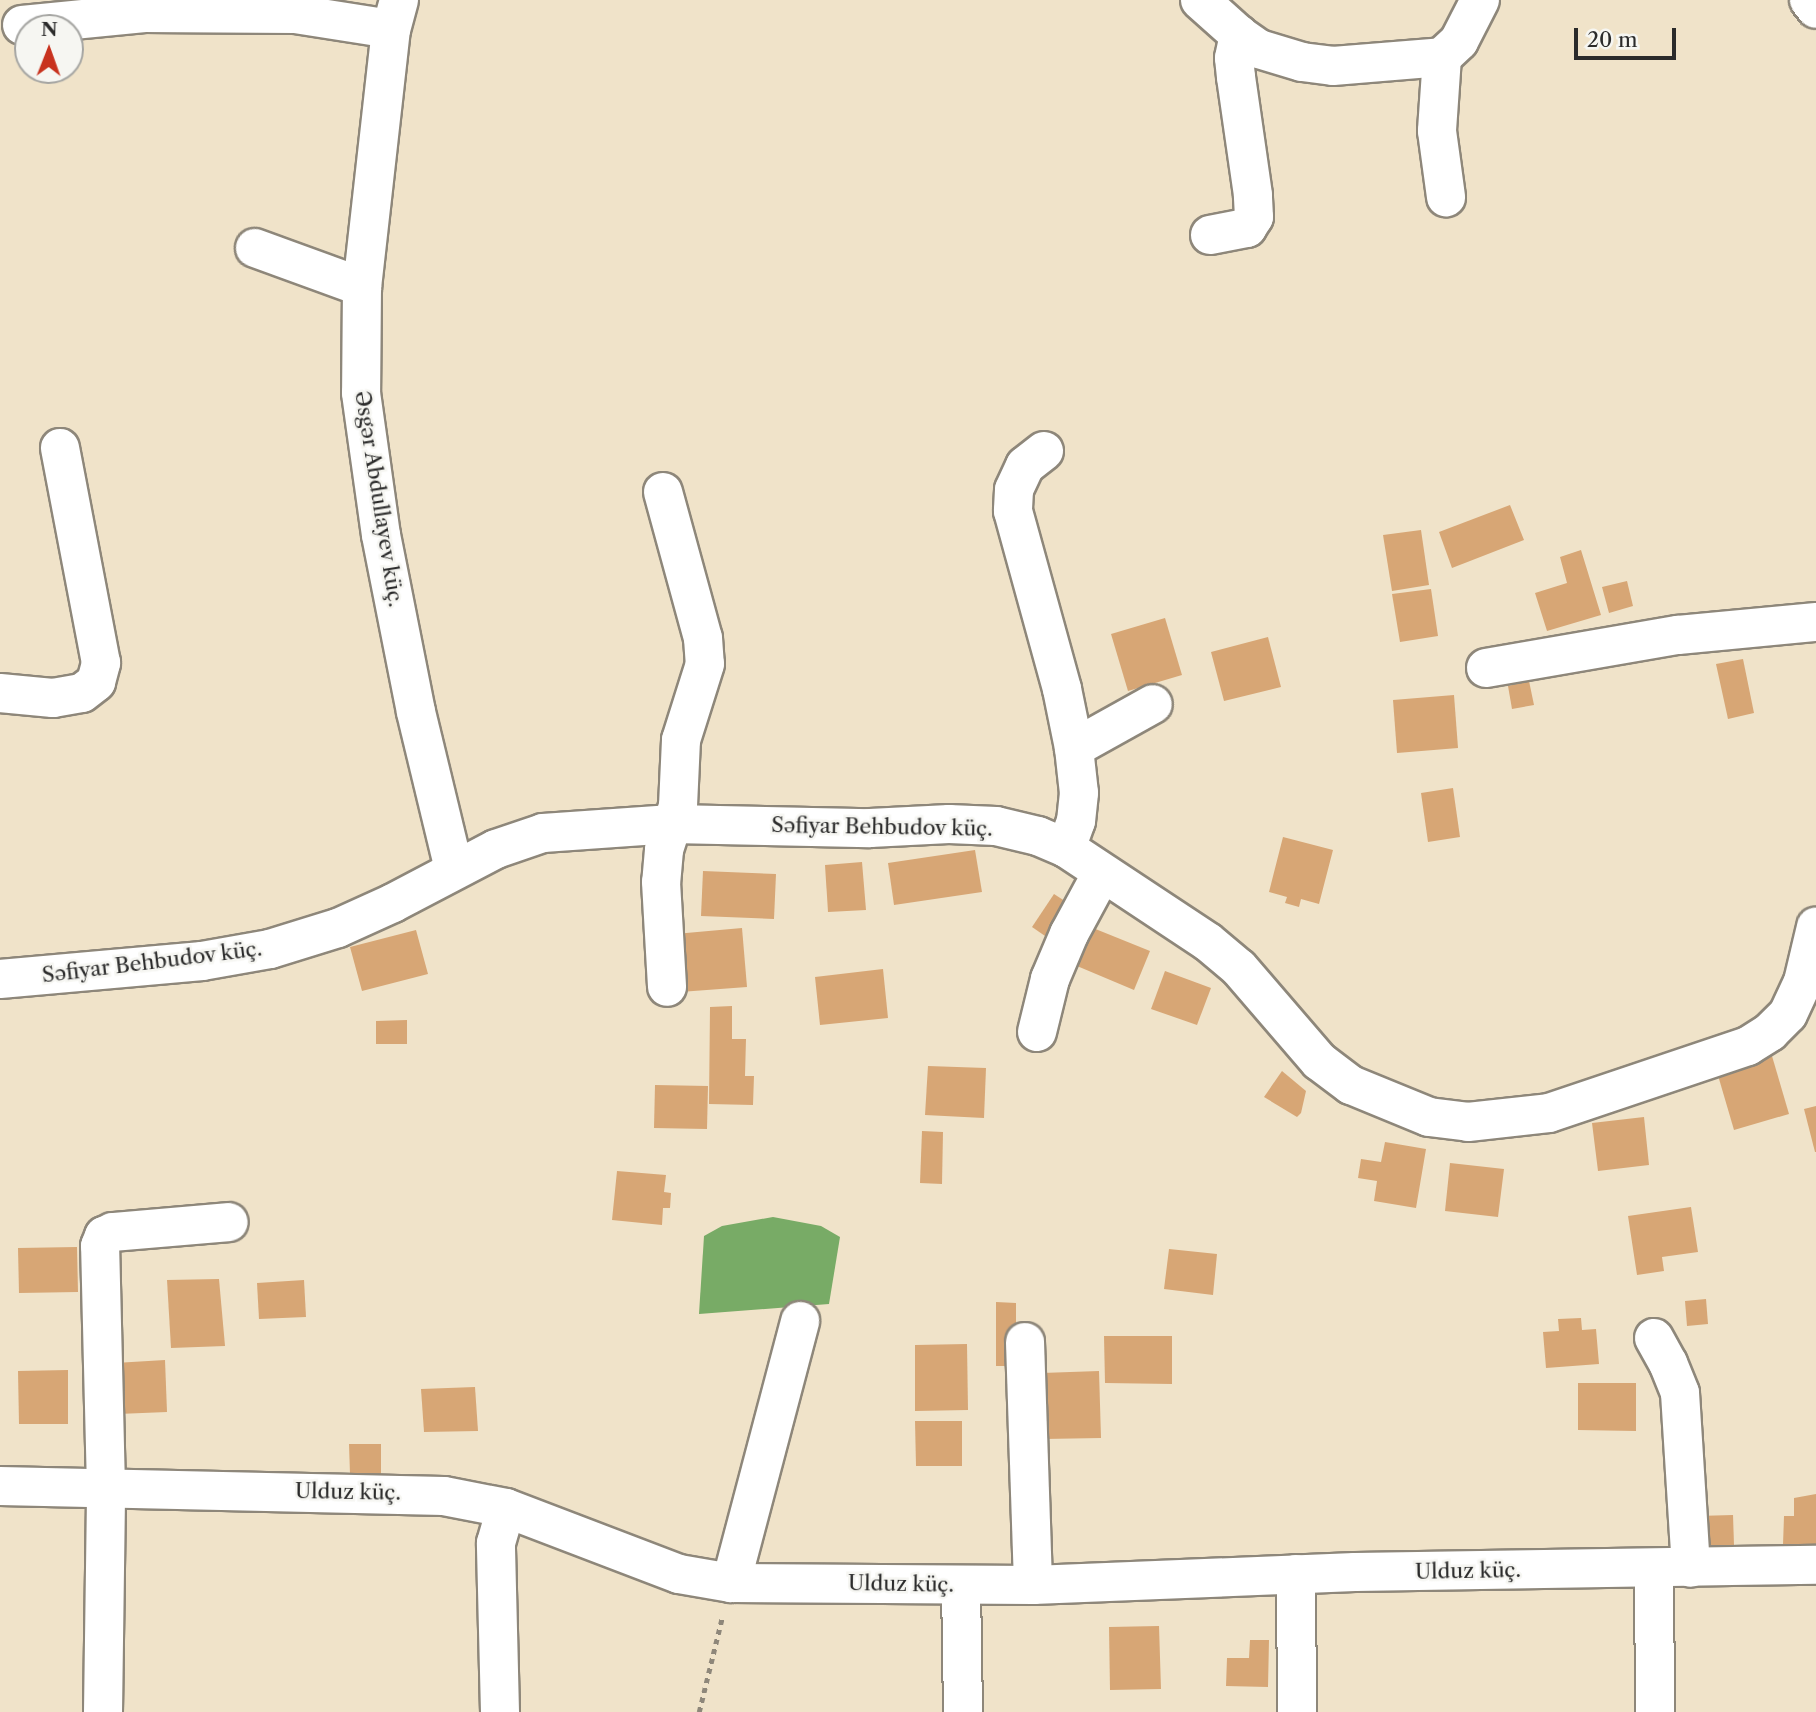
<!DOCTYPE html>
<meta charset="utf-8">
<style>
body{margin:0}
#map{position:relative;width:1816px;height:1712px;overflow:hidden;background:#f0e3c9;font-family:"Libre Caslon Text",serif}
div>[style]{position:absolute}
.forest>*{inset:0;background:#78ab66}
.building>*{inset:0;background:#d7a675}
.path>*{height:4.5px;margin-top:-2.25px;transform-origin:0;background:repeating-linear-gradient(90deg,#8e877a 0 5px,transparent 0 10px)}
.roads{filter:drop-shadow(2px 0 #8e877a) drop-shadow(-2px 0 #8e877a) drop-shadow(0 2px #8e877a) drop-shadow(0 -2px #8e877a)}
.minor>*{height:38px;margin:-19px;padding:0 19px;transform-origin:19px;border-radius:19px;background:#fff}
span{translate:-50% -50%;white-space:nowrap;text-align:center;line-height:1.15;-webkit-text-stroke:5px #f6f6f2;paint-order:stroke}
.street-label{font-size:21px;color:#2b2b2b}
.north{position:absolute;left:14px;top:14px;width:70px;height:70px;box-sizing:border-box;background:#f6f6f2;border:2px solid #a5a5a2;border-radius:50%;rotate:1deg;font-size:19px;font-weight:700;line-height:28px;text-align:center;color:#2b2b2b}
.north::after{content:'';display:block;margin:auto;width:24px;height:32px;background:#c8321e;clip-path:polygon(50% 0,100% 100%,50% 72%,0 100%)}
.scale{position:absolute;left:1574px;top:28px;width:102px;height:32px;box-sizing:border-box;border:4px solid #2b2b2b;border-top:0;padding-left:9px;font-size:21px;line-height:24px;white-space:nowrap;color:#2b2b2b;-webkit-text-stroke:5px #f6f6f2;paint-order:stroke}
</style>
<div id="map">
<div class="forest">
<i style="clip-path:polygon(773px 1217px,821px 1226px,840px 1237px,829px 1304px,699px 1314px,704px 1236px,722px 1226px)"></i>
</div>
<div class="building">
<i style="clip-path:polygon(1510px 505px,1524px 540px,1452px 568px,1439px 532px)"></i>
<i style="clip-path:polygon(1421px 530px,1429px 585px,1392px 591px,1383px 535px)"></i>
<i style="clip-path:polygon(1581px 550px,1601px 615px,1547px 631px,1535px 593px,1567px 583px,1560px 557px)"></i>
<i style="clip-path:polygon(1627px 581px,1633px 606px,1609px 613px,1602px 587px)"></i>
<i style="clip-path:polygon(1431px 589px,1438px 636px,1400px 642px,1392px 594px)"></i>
<i style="clip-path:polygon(1165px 618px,1182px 675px,1128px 691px,1111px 634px)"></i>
<i style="clip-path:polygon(1268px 637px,1281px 687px,1224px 701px,1211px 652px)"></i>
<i style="clip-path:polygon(1743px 659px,1754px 713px,1728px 719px,1716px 664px)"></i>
<i style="clip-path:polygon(1529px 681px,1534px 705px,1512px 709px,1508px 686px)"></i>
<i style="clip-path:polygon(1454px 695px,1458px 748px,1397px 753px,1393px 700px)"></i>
<i style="clip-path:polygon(1453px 788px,1460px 837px,1428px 842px,1421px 793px)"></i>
<i style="clip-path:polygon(1283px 837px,1333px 850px,1319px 904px,1301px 899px,1299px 907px,1285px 903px,1287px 897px,1269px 892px)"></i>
<i style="clip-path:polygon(975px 850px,982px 892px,894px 905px,888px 863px)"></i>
<i style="clip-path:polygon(862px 862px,866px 910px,828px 912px,825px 865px)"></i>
<i style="clip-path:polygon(703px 871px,776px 874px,774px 919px,701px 916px)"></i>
<i style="clip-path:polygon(1054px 894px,1071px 905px,1048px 938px,1032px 927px)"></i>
<i style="clip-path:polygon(742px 928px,747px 987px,680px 992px,675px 934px)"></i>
<i style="clip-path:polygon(1093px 928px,1150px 951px,1134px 990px,1077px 966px)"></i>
<i style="clip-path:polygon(416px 930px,428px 974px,362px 991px,350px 947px)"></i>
<i style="clip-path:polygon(883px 969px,888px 1018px,820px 1025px,815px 977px)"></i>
<i style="clip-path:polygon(1165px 971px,1211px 988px,1197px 1025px,1151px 1009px)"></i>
<i style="clip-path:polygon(732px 1006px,732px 1039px,746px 1039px,745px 1076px,754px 1076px,753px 1105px,709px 1104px,710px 1007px)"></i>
<i style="clip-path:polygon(407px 1020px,407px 1044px,376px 1044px,376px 1021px)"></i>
<i style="clip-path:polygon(1772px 1056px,1789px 1114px,1734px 1130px,1717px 1072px)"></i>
<i style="clip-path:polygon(928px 1066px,986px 1068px,984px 1118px,925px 1115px)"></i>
<i style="clip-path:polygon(1282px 1071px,1306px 1091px,1301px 1113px,1297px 1117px,1264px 1097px)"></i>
<i style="clip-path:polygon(655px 1085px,708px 1086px,707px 1129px,654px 1128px)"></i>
<i style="clip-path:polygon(1816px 1106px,1816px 1152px,1815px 1152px,1804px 1109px)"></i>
<i style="clip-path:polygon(1644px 1117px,1649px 1165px,1598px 1171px,1592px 1123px)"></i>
<i style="clip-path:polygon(922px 1131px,943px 1132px,942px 1184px,920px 1183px)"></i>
<i style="clip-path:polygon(1385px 1142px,1426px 1149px,1416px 1208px,1374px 1201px,1377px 1181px,1358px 1178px,1361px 1159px,1381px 1162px)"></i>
<i style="clip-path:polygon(1450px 1163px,1504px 1169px,1498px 1217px,1445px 1211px)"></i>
<i style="clip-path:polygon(617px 1171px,666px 1175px,664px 1192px,671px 1193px,670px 1208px,663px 1208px,662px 1225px,612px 1220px)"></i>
<i style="clip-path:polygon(1691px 1207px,1698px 1252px,1662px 1257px,1664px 1271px,1637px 1275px,1628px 1216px)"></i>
<i style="clip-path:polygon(77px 1247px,78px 1292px,19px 1293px,18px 1248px)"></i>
<i style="clip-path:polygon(1169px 1249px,1217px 1254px,1213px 1295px,1164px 1289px)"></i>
<i style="clip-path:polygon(219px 1279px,225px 1346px,171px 1348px,167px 1280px)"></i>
<i style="clip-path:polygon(304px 1280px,306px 1317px,259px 1319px,257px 1283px)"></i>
<i style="clip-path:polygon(1706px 1299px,1708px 1324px,1687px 1326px,1685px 1301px)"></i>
<i style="clip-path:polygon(996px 1302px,1016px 1303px,1016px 1366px,996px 1366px)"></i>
<i style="clip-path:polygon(1581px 1318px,1582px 1330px,1596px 1329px,1599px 1364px,1546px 1368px,1543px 1332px,1559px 1331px,1558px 1319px)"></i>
<i style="clip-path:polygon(1104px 1336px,1172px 1336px,1172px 1384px,1105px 1383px)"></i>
<i style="clip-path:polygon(967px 1344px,968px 1410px,915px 1411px,915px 1345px)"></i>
<i style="clip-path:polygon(165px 1360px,167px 1412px,118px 1414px,115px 1363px)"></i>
<i style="clip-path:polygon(68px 1370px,68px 1424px,19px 1424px,18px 1371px)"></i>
<i style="clip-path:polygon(1099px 1371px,1101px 1438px,1044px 1439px,1042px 1373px)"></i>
<i style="clip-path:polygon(1578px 1383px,1636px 1383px,1636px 1431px,1578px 1430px)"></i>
<i style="clip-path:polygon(475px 1387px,478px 1431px,424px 1432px,421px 1389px)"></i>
<i style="clip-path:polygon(915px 1421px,962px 1421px,962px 1466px,916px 1466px)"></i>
<i style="clip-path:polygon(349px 1444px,381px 1444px,381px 1475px,350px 1474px)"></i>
<i style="clip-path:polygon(1816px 1494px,1816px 1545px,1783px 1545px,1784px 1516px,1794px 1516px,1794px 1498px)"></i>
<i style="clip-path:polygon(1733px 1515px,1734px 1545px,1699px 1545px,1697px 1516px)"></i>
<i style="clip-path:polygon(1159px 1626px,1161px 1689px,1110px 1690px,1109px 1627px)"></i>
<i style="clip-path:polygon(1250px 1640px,1269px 1640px,1268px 1687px,1226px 1686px,1227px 1658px,1249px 1658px)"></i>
</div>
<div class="path">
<i style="left:699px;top:1712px;width:97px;rotate:-76.3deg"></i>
</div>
<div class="roads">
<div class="minor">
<i style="left:399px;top:0;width:30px;rotate:105deg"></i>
<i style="left:391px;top:29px;width:260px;rotate:96.4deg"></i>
<i style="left:362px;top:287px;width:106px;rotate:90.5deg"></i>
<i style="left:361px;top:393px;width:143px;rotate:82deg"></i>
<i style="left:381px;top:535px;width:180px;rotate:78.8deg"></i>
<i style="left:416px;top:712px;width:162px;rotate:76.4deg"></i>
<i style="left:1200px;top:0;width:52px;rotate:41.9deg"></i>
<i style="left:1239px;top:35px;width:24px;rotate:35deg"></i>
<i style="left:1259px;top:49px;width:45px;rotate:16.8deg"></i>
<i style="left:1302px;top:62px;width:31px;rotate:7deg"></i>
<i style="left:1333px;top:66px;width:109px;rotate:-4.7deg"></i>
<i style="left:1442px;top:57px;width:23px;rotate:-43deg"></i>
<i style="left:1459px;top:41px;width:46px;rotate:-62.9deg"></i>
<i style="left:1809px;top:0;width:11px;rotate:52deg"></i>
<i style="left:22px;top:25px;width:123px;rotate:-5.6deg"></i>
<i style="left:144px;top:13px;width:151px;rotate:0.4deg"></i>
<i style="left:295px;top:14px;width:97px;rotate:8.9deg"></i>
<i style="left:1442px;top:57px;width:74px;rotate:93.9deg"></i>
<i style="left:1437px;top:131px;width:67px;rotate:82.2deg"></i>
<i style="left:1210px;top:235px;width:38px;rotate:-11deg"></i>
<i style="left:1247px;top:228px;width:13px;rotate:-58deg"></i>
<i style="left:1254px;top:217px;width:22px;rotate:-93deg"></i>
<i style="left:1253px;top:195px;width:119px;rotate:-98.2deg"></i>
<i style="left:1236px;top:77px;width:19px;rotate:-96deg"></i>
<i style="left:1234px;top:58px;width:24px;rotate:-78deg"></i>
<i style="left:255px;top:248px;width:114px;rotate:20deg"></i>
<i style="left:1044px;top:451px;width:24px;rotate:142deg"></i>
<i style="left:1025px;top:466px;width:26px;rotate:115deg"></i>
<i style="left:1014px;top:490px;width:21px;rotate:93deg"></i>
<i style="left:1013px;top:511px;width:185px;rotate:74.6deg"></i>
<i style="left:1062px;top:689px;width:60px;rotate:78.5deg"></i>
<i style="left:1074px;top:748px;width:45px;rotate:83.7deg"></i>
<i style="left:1079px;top:793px;width:28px;rotate:96deg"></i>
<i style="left:1076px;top:821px;width:29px;rotate:110deg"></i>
<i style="left:663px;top:492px;width:151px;rotate:74.7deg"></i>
<i style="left:703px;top:638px;width:26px;rotate:86deg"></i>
<i style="left:705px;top:664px;width:80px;rotate:107.5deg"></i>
<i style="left:681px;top:740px;width:66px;rotate:92.6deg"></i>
<i style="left:678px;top:806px;width:46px;rotate:107.7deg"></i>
<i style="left:664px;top:850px;width:32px;rotate:95deg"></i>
<i style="left:661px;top:882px;width:105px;rotate:86.7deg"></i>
<i style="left:1486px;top:668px;width:195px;rotate:-9.8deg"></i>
<i style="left:1678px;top:635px;width:139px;rotate:-5.4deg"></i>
<i style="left:0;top:693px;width:53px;rotate:5.4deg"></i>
<i style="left:53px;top:698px;width:29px;rotate:-10deg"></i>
<i style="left:82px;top:693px;width:18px;rotate:-38deg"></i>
<i style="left:96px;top:682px;width:20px;rotate:-75deg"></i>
<i style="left:101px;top:663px;width:219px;rotate:-100.8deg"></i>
<i style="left:1074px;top:748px;width:90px;rotate:-29.1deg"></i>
<i style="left:0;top:979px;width:203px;rotate:-5.1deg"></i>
<i style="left:202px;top:961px;width:69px;rotate:-10deg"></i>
<i style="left:270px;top:949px;width:71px;rotate:-17.2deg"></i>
<i style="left:338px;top:928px;width:60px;rotate:-24.4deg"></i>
<i style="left:393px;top:903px;width:116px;rotate:-27.7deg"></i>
<i style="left:496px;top:849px;width:50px;rotate:-18.8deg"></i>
<i style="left:543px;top:833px;width:129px;rotate:-4deg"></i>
<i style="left:672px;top:824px;width:198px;rotate:1.2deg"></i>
<i style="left:870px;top:828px;width:79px;rotate:-2.9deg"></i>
<i style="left:949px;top:824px;width:47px;rotate:2.4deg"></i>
<i style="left:996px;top:826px;width:43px;rotate:13.4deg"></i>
<i style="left:1038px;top:836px;width:30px;rotate:23deg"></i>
<i style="left:1066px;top:848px;width:170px;rotate:33.5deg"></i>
<i style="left:1208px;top:942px;width:40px;rotate:40deg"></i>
<i style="left:1239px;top:968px;width:123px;rotate:49.3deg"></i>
<i style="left:1319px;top:1061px;width:40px;rotate:37deg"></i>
<i style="left:1351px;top:1085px;width:84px;rotate:22.3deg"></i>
<i style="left:1429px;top:1117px;width:39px;rotate:7deg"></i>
<i style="left:1468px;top:1122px;width:81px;rotate:-6.3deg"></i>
<i style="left:1549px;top:1113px;width:210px;rotate:-18.6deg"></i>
<i style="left:1748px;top:1046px;width:26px;rotate:-32deg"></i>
<i style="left:1770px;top:1032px;width:25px;rotate:-45deg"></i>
<i style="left:1788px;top:1014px;width:35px;rotate:-65deg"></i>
<i style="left:1803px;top:982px;width:57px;rotate:-76.7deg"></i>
<i style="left:1037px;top:1032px;width:55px;rotate:-76.2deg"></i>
<i style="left:1050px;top:979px;width:49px;rotate:-67.1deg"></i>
<i style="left:1069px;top:934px;width:69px;rotate:-61.6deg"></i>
<i style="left:1654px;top:1338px;width:29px;rotate:61deg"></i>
<i style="left:1668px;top:1363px;width:32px;rotate:68deg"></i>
<i style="left:1680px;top:1393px;width:175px;rotate:86.4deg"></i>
<i style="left:1025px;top:1342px;width:243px;rotate:88.1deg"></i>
<i style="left:0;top:1486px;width:444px;rotate:1.3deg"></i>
<i style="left:444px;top:1496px;width:63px;rotate:11deg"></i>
<i style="left:506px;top:1508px;width:185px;rotate:20.9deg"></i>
<i style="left:679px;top:1574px;width:53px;rotate:9.8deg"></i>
<i style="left:731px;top:1583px;width:302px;rotate:0.4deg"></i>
<i style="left:1033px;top:1585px;width:322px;rotate:-2.3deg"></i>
<i style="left:1355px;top:1572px;width:461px;rotate:-0.9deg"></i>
<i style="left:1654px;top:1569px;width:143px;rotate:89.6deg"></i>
<i style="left:1296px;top:1574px;width:138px;rotate:89.6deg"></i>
<i style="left:731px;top:1583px;width:271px;rotate:-75.2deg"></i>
<i style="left:961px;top:1585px;width:127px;rotate:89.1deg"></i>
<i style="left:103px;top:1712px;width:224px;rotate:-89.2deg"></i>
<i style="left:106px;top:1488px;width:242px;rotate:-91.4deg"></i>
<i style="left:100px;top:1246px;width:11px;rotate:-68deg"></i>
<i style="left:104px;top:1236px;width:10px;rotate:-24deg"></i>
<i style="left:113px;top:1232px;width:116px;rotate:-4.9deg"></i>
<i style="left:500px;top:1712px;width:169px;rotate:-91.4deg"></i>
<i style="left:496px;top:1543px;width:36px;rotate:-74deg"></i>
</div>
</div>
<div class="street-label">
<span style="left:379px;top:499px;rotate:81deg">Əsgər Abdullayev küç.</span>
<span style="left:882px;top:827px;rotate:1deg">Səfiyar Behbudov küç.</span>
<span style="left:152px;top:962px;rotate:-7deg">Səfiyar Behbudov küç.</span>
<span style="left:348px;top:1492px;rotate:1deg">Ulduz küç.</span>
<span style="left:1468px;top:1571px;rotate:-1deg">Ulduz küç.</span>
<span style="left:901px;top:1584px;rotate:1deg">Ulduz küç.</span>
</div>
<div class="north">N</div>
<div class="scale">20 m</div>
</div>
